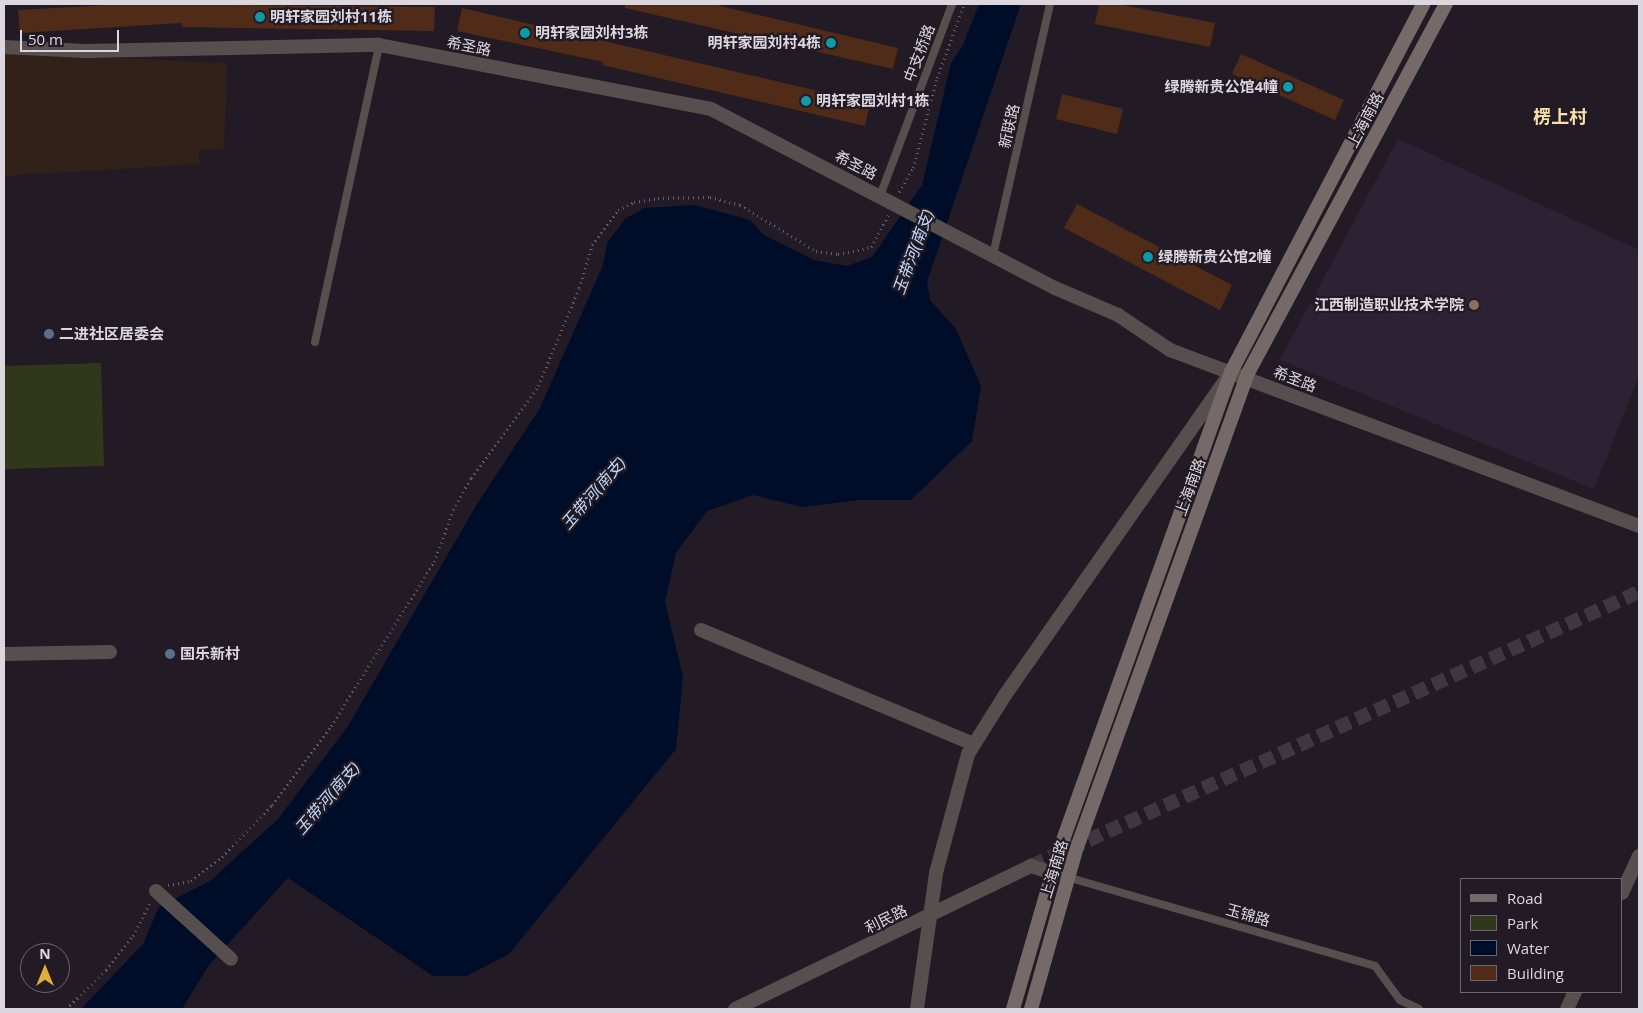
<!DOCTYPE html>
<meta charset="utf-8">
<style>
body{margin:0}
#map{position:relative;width:1643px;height:1013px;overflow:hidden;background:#221b26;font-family:"Open Sans","Noto Sans SC",sans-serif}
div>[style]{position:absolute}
.industrial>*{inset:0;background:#322119}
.built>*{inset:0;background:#2d2233}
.green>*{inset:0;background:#31371b}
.water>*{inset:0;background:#000d29}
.building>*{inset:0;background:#4f2b18}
.minor-tunnel>*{height:14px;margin-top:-7px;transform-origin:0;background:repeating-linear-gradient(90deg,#3e3742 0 14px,transparent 0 21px)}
.path>*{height:2.5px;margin-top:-1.25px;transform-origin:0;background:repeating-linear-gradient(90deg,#68616b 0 1px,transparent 0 5px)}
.service>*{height:8px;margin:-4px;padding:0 4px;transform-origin:4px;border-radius:4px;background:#574f4e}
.minor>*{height:14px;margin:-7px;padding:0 7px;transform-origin:7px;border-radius:7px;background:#574f4e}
.tertiary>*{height:14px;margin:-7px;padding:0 7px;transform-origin:7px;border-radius:7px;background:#574f4e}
.secondary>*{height:14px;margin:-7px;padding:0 7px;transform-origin:7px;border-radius:7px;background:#766a68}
.dots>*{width:14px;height:14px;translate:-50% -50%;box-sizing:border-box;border:2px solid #221b26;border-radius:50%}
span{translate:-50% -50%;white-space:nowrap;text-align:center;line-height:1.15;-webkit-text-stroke:4.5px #221b26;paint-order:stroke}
.poi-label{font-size:15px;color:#dcd7df;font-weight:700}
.left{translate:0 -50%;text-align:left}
.right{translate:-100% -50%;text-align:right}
.street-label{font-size:15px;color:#dcd7df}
.water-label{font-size:16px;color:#c3dafd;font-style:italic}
.quarter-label{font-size:18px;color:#fadea4;font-weight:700}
.frame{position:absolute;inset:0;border:5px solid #dcd7df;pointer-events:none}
.legend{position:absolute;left:1460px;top:878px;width:162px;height:115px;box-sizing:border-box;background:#221b26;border:1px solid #6c6670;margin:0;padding:6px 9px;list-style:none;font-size:15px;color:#dcd7df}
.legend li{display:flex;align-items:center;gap:10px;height:25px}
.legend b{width:25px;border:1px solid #6c6670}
.north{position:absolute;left:20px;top:943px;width:50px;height:50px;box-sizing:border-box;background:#221b26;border:1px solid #6c6670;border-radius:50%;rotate:0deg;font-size:14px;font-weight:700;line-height:20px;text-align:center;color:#dcd7df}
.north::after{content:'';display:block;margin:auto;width:18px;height:22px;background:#e1af34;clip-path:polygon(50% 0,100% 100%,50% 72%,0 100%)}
.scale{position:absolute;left:20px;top:30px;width:99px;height:22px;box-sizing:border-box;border:2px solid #dcd7df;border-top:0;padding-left:6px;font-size:15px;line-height:18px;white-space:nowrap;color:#dcd7df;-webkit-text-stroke:4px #221b26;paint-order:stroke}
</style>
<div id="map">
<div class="industrial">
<i style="clip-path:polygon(4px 53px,227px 63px,224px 149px,199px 150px,199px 164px,4px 176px)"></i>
</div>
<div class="built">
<i style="clip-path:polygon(1398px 139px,1639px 250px,1639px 376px,1594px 489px,1280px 360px)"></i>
</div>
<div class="green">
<i style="clip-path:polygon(101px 363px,104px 466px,4px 469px,4px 366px)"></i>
</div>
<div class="water">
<i style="clip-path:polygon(979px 4px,1021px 4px,927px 282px,930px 300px,956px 329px,981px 386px,972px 441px,911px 500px,860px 500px,802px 507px,753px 495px,707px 511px,676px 553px,665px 602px,683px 677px,676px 749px,509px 954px,467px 976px,433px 976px,288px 878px,209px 965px,182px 1009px,81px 1009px,143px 944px,159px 907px,210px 881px,278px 819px,348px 726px,477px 504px,540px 408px,603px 265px,607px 243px,625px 219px,644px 208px,695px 205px,750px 220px,764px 235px,814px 260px,847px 266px,872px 257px,922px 185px,951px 63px,963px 45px)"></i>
</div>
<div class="building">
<i style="clip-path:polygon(126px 4px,435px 7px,434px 31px,182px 27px,182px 23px,20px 33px,18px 10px)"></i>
<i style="clip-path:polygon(625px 4px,712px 4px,898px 48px,893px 69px,625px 8px)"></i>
<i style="clip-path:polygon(1099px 4px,1118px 4px,1215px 23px,1210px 47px,1095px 24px)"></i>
<i style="clip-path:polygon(462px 8px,870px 103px,865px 126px,602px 65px,603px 62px,457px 31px)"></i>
<i style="clip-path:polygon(1241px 54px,1344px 100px,1335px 120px,1232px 74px)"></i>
<i style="clip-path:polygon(1062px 94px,1123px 109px,1117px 134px,1056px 119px)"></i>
<i style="clip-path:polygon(1077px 204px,1232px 285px,1220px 310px,1064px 228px)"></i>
</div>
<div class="minor-tunnel">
<i style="left:1031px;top:866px;width:667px;rotate:-24.26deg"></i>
</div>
<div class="path">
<i style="left:899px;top:192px;width:28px;rotate:-60deg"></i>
<i style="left:913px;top:168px;width:93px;rotate:-75.1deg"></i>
<i style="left:937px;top:78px;width:79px;rotate:-70deg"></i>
<i style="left:168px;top:885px;width:23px;rotate:-10deg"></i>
<i style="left:191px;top:881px;width:39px;rotate:-38deg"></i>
<i style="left:222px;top:857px;width:72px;rotate:-46.1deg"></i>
<i style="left:272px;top:805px;width:99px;rotate:-53.2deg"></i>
<i style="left:331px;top:726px;width:194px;rotate:-57.9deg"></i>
<i style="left:434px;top:562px;width:55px;rotate:-69.9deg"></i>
<i style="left:453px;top:510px;width:37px;rotate:-61deg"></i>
<i style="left:471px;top:478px;width:114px;rotate:-53.9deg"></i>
<i style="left:538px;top:386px;width:106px;rotate:-67.3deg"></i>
<i style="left:579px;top:288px;width:45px;rotate:-73.2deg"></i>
<i style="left:592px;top:245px;width:44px;rotate:-53.4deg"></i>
<i style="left:618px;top:210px;width:18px;rotate:-27deg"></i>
<i style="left:634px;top:202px;width:24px;rotate:-9deg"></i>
<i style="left:658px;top:198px;width:52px;rotate:-1.1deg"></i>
<i style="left:710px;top:197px;width:31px;rotate:15deg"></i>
<i style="left:740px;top:205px;width:89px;rotate:31.2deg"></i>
<i style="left:816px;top:251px;width:22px;rotate:8deg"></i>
<i style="left:838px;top:254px;width:34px;rotate:-12deg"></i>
<i style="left:871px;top:247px;width:36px;rotate:-62deg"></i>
<i style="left:66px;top:1009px;width:56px;rotate:-44.3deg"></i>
<i style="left:106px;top:970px;width:43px;rotate:-51.5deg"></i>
<i style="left:133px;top:936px;width:37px;rotate:-63deg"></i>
</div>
<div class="service">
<i style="left:880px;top:196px;width:205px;rotate:-69.4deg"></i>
<i style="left:993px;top:255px;width:257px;rotate:-77.2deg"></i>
<i style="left:315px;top:342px;width:304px;rotate:-77.8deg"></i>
<i style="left:1053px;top:873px;width:335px;rotate:16.1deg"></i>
<i style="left:1375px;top:966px;width:42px;rotate:53.7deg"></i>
<i style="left:1400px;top:1000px;width:21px;rotate:25deg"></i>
</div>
<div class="minor">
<i style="left:4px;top:47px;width:82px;rotate:2.8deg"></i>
<i style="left:86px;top:51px;width:293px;rotate:-1.2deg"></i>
<i style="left:379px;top:45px;width:338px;rotate:10.9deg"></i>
<i style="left:711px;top:109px;width:388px;rotate:27.5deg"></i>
<i style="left:1055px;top:288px;width:69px;rotate:23.2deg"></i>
<i style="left:1118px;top:315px;width:63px;rotate:33.9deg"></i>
<i style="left:1170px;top:350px;width:501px;rotate:20.57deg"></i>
<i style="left:701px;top:630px;width:296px;rotate:22.7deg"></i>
<i style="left:4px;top:654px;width:106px;rotate:-1.1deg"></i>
<i style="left:156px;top:891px;width:101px;rotate:42.2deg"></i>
<i style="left:1622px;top:893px;width:41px;rotate:-65.3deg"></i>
<i style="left:735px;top:1009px;width:329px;rotate:-25.8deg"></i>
<i style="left:1031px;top:866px;width:23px;rotate:18deg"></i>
<i style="left:1567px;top:1009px;width:19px;rotate:-65deg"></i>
</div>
<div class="tertiary">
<i style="left:917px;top:1009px;width:137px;rotate:-82deg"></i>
<i style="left:936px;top:873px;width:123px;rotate:-74.9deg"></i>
<i style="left:968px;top:754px;width:70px;rotate:-57.9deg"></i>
<i style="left:1005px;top:695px;width:386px;rotate:-55deg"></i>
</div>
<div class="secondary">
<i style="left:1013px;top:1009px;width:165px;rotate:-73.8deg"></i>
<i style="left:1059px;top:851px;width:509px;rotate:-70.25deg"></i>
<i style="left:1231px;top:372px;width:415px;rotate:-62.4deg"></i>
<i style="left:1031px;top:1009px;width:162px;rotate:-74.2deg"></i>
<i style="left:1075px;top:853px;width:510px;rotate:-70.18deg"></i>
<i style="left:1248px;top:373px;width:419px;rotate:-61.8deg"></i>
</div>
<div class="dots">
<i style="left:260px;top:17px;background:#0f9aa8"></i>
<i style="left:525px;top:33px;background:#0f9aa8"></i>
<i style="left:831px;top:43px;background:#0f9aa8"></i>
<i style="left:1288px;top:87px;background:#0f9aa8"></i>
<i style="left:806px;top:101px;background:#0f9aa8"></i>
<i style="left:1148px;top:257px;background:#0f9aa8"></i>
<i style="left:1474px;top:305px;background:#8d6e63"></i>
<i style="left:49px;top:334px;background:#5c6f8a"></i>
<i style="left:170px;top:654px;background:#5c6f8a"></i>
</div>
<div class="poi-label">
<span class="left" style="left:270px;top:17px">明轩家园刘村11栋</span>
<span class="left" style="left:535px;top:33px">明轩家园刘村3栋</span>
<span class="right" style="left:821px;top:43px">明轩家园刘村4栋</span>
<span class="right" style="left:1278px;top:87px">绿腾新贵公馆4幢</span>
<span class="left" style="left:816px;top:101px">明轩家园刘村1栋</span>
<span class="left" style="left:1158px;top:257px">绿腾新贵公馆2幢</span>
<span class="right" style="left:1464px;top:305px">江西制造职业技术学院</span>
<span class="left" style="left:59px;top:334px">二进社区居委会</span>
<span class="left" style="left:180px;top:654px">国乐新村</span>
</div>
<div class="street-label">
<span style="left:469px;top:46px;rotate:11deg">希圣路</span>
<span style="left:919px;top:53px;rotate:-69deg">中支桥路</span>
<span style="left:1365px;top:120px;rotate:-62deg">上海南路</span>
<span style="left:1009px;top:126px;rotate:-77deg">新联路</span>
<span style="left:856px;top:165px;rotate:27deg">希圣路</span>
<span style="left:1295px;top:379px;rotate:21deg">希圣路</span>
<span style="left:1190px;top:487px;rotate:-70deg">上海南路</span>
<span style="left:1054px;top:869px;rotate:-73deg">上海南路</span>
<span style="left:1248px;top:915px;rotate:16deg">玉锦路</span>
<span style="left:886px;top:919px;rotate:-26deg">利民路</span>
</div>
<div class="water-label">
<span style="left:913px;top:252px;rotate:-70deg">玉带河(南支)</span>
<span style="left:593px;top:493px;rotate:-49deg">玉带河(南支)</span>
<span style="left:327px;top:798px;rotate:-49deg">玉带河(南支)</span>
</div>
<div class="quarter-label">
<span style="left:1560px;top:116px">楞上村</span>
</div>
<div class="frame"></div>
<ul class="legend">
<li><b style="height:6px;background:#766a68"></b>Road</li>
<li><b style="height:14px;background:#31371b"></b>Park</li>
<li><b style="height:14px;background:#000d29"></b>Water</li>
<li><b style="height:14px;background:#4f2b18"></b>Building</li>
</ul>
<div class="north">N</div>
<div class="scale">50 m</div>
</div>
